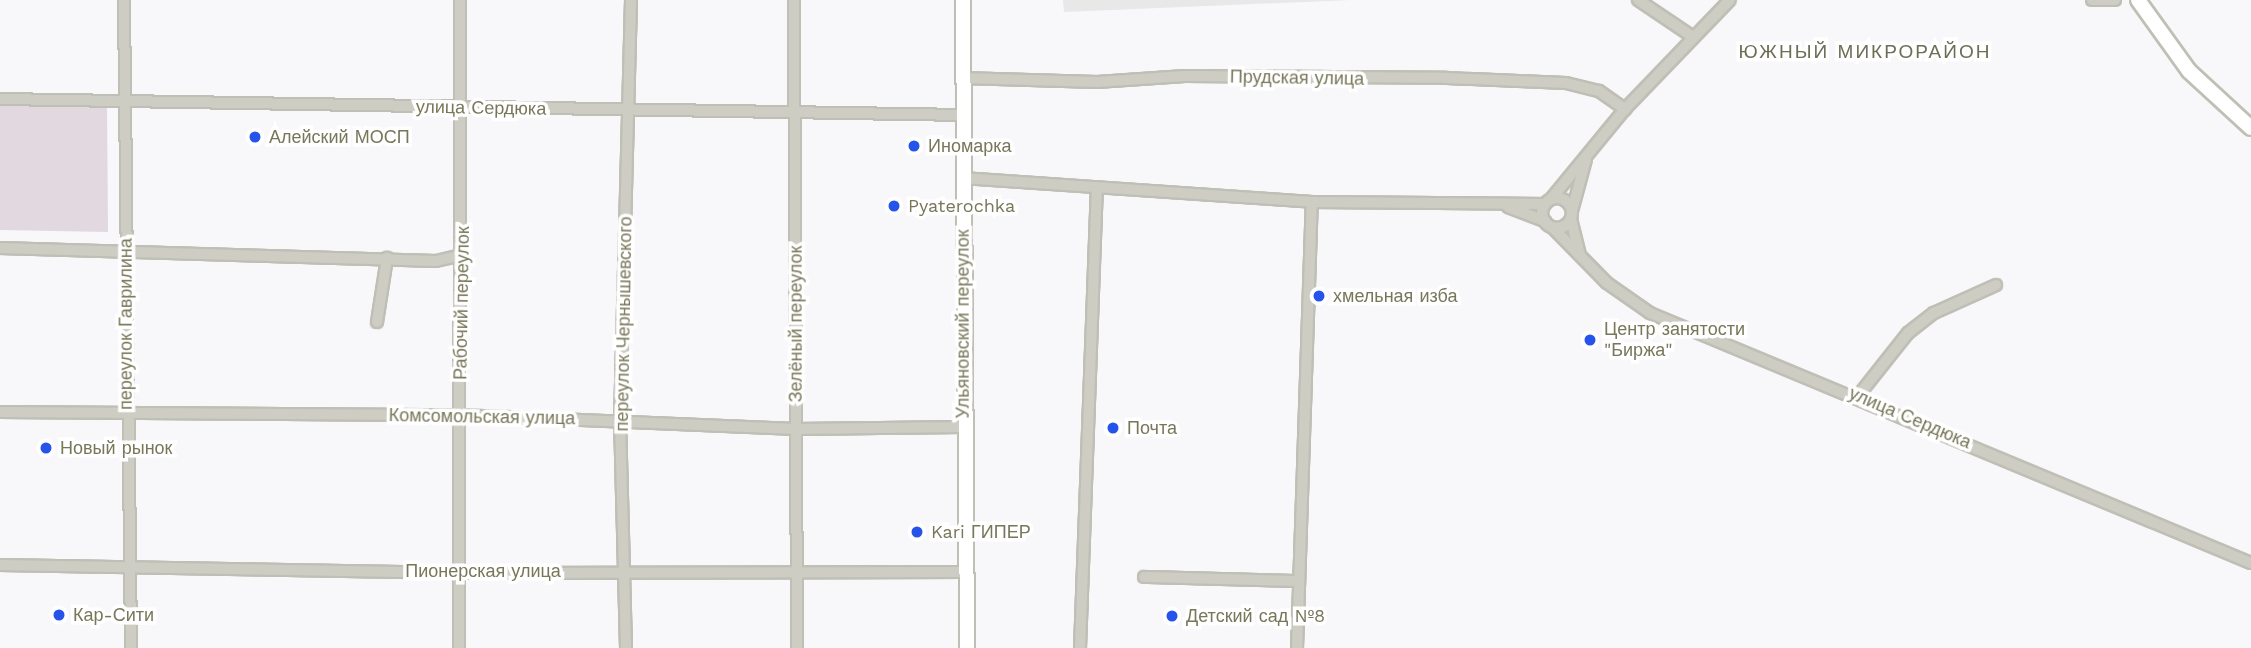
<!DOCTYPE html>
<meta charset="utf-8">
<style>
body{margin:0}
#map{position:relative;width:2251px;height:648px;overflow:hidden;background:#f8f7fa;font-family:"Work Sans",sans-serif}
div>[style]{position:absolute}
.built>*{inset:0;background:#e9e8e8}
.green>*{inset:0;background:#e2d8e0}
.roads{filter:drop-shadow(2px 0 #bfbfb5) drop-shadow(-2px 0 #bfbfb5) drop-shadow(0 2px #bfbfb5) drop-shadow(0 -2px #bfbfb5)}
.minor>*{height:10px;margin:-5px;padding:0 5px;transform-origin:5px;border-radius:5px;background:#cdcdc4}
.minor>.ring{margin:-5px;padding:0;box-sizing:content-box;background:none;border:10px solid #cdcdc4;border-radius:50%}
.major>*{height:14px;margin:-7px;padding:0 7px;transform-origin:7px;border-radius:7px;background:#fff}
.dots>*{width:19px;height:19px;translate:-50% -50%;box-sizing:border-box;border:4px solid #fff;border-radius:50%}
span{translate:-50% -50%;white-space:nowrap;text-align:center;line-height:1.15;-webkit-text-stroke:7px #fff;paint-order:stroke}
.street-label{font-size:18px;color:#78775a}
.poi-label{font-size:18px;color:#78775a}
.left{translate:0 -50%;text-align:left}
.neighbourhood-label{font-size:19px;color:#6e6e56;letter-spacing:2px}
</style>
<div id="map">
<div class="built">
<i style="clip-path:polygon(1063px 0,1351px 0,1064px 12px)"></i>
</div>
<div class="green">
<i style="clip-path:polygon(0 105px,107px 106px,108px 232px,0 230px)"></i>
</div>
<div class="roads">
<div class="minor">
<i style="left:124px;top:0;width:648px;rotate:89.38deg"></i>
<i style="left:794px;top:0;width:648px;rotate:89.73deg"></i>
<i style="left:1638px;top:0;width:66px;rotate:33.9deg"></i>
<i style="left:2092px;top:0;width:23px"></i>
<i style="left:962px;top:78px;width:135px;rotate:1.7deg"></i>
<i style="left:1097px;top:82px;width:88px;rotate:-3.9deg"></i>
<i style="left:1185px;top:76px;width:262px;rotate:0.4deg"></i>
<i style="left:1447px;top:78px;width:119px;rotate:2.4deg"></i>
<i style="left:1566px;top:83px;width:34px;rotate:14deg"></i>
<i style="left:1599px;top:91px;width:32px;rotate:35deg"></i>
<i style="left:0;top:99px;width:961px;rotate:0.95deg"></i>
<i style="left:962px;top:178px;width:351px;rotate:3.9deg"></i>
<i style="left:1312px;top:202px;width:233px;rotate:0.5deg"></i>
<i class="ring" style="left:1542px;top:198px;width:20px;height:20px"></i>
<i style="left:1551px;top:199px;width:117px;rotate:-50.6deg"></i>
<i style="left:1625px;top:109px;width:151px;rotate:-46.1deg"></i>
<i style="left:1508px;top:207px;width:40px;rotate:21deg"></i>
<i style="left:1572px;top:211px;width:54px;rotate:-74.9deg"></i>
<i style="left:1571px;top:219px;width:36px;rotate:76deg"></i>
<i style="left:1552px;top:227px;width:78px;rotate:45.5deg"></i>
<i style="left:1607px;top:283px;width:52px;rotate:34.9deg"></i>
<i style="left:1650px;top:313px;width:651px;rotate:22.59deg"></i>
<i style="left:0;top:248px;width:436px;rotate:1.7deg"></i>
<i style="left:436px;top:261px;width:28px;rotate:-13deg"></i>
<i style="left:377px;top:322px;width:65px;rotate:-81.1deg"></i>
<i style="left:1858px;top:396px;width:80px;rotate:-51.6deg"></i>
<i style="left:1908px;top:333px;width:33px;rotate:-38deg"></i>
<i style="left:1934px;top:313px;width:68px;rotate:-24.3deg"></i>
<i style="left:0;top:412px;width:460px;rotate:0.4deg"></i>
<i style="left:460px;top:415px;width:336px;rotate:2.4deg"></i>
<i style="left:796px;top:429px;width:167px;rotate:-0.7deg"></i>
<i style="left:0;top:565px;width:459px;rotate:1deg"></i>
<i style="left:459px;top:573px;width:507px;rotate:-0.11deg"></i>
<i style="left:1144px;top:577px;width:155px;rotate:1.5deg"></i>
<i style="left:459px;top:648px;width:648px;rotate:-89.91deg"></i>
<i style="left:626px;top:648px;width:228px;rotate:-91.5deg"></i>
<i style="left:620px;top:420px;width:420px;rotate:-88.5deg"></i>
<i style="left:1080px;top:648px;width:459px;rotate:-87.9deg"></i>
<i style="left:1297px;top:648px;width:446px;rotate:-88.1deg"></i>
</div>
<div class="major">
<i style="left:963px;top:0;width:648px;rotate:89.65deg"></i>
<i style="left:2138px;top:0;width:87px;rotate:54.3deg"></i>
<i style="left:2189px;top:71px;width:84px;rotate:42.6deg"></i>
</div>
</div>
<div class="dots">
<i style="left:255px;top:137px;background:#2654eb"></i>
<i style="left:914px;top:146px;background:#2654eb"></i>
<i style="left:894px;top:206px;background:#2654eb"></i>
<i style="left:1319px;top:296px;background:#2654eb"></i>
<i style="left:1590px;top:340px;background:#2654eb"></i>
<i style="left:1113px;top:428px;background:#2654eb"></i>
<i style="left:46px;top:448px;background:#2654eb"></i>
<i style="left:917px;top:532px;background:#2654eb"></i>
<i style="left:59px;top:615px;background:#2654eb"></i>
<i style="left:1172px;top:616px;background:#2654eb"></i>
</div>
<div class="street-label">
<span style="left:1297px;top:78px;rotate:1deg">Прудская улица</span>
<span style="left:481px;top:108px;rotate:1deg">улица Сердюка</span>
<span style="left:462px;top:303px;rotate:-89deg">Рабочий переулок</span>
<span style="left:126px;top:324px;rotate:-90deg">переулок Гаврилина</span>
<span style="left:624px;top:324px;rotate:-89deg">переулок Чернышевского</span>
<span style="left:796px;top:324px;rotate:-90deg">Зелёный переулок</span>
<span style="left:963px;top:324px;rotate:-90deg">Ульяновский переулок</span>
<span style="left:482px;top:417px;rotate:1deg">Комсомольская улица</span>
<span style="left:1910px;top:418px;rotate:23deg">улица Сердюка</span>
<span style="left:483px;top:571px">Пионерская улица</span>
</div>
<div class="poi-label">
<span class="left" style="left:269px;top:137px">Алейский МОСП</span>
<span class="left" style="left:928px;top:146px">Иномарка</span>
<span class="left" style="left:908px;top:206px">Pyaterochka</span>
<span class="left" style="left:1333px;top:296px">хмельная изба</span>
<span class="left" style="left:1604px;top:340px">Центр занятости<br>"Биржа"</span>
<span class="left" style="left:1127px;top:428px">Почта</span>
<span class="left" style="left:60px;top:448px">Новый рынок</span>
<span class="left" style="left:931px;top:532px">Kari ГИПЕР</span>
<span class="left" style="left:73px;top:615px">Кар-Сити</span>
<span class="left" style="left:1186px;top:616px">Детский сад №8</span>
</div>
<div class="neighbourhood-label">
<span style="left:1865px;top:52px">ЮЖНЫЙ МИКРОРАЙОН</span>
</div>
</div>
